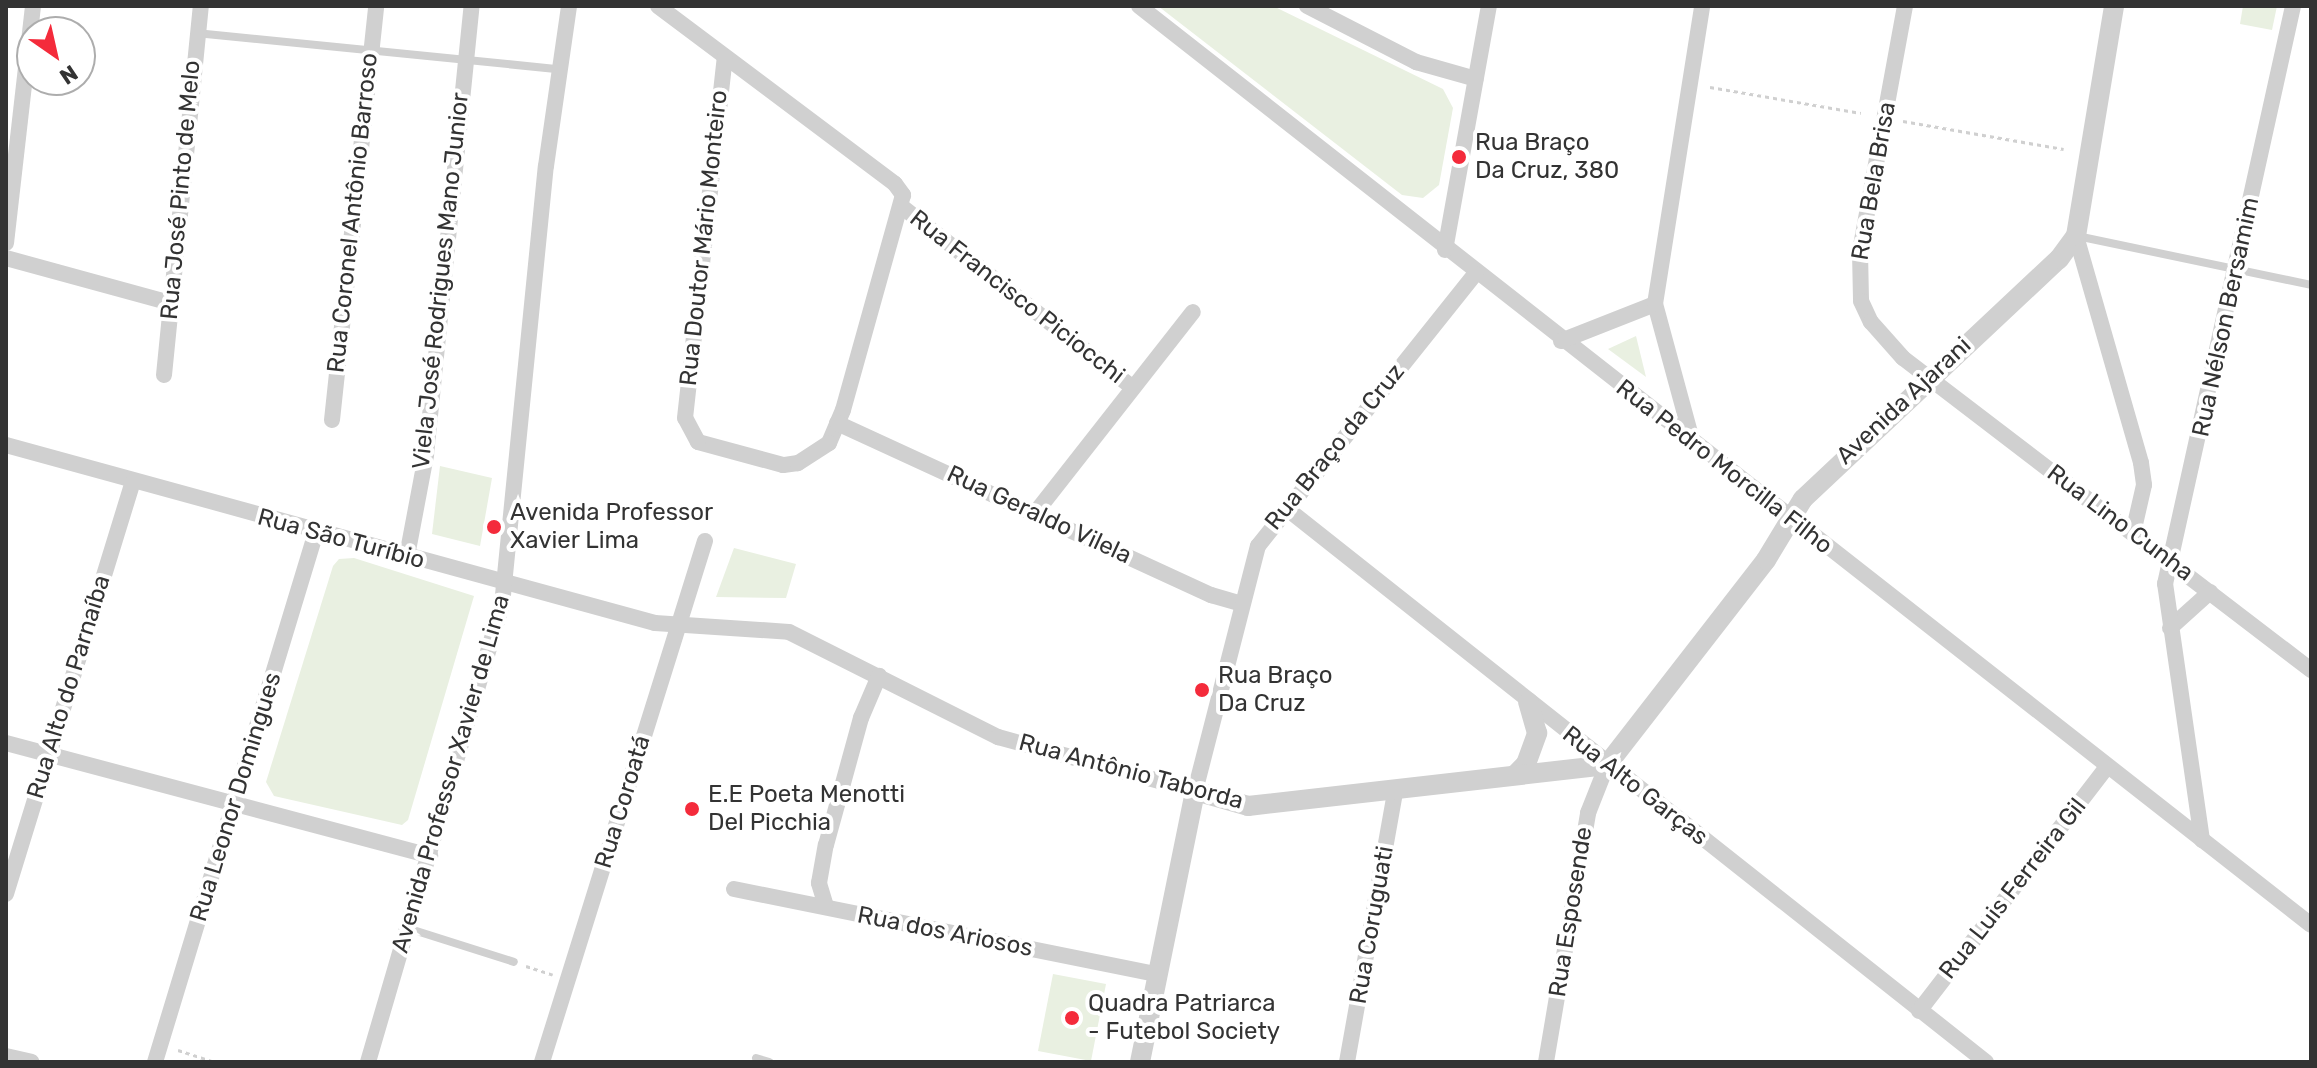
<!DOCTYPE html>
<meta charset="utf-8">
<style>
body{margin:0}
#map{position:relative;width:2317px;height:1068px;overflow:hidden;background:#fff;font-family:Rubik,sans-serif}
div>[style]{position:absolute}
.green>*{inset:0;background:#e9f0e1}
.path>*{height:3px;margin-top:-1.5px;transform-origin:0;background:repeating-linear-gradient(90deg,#d0d0d0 0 4px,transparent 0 8px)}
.service>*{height:8px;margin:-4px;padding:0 4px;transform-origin:4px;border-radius:4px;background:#d0d0d0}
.minor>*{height:16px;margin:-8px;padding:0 8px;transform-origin:8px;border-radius:8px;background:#d0d0d0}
.tertiary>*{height:20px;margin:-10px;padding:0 10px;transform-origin:10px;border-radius:10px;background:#d0d0d0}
.dots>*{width:22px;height:22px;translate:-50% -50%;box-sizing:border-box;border:4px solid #fff;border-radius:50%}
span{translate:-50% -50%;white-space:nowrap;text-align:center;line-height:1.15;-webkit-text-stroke:8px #fff;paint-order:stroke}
.poi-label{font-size:24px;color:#333}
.left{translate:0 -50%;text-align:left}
.street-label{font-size:24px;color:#333}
.frame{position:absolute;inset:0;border:8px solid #333;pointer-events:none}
.north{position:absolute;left:16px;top:16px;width:80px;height:80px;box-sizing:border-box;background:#fff;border:2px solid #adadad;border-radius:50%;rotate:146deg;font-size:22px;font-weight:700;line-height:32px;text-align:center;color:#333}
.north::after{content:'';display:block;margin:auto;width:28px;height:36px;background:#f42b3b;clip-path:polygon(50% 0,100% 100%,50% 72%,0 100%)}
</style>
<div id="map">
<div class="green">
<i style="clip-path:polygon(1158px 6px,1273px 6px,1443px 89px,1453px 108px,1439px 185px,1423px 198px,1402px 195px)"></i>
<i style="clip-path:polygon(2243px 6px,2277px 6px,2272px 30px,2240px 24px)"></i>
<i style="clip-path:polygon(1636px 336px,1646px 377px,1608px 349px)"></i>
<i style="clip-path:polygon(440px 466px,492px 478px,480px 546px,432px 534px)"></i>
<i style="clip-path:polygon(734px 548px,796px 564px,786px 598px,716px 597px)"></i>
<i style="clip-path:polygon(354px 558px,474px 596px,408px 820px,402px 825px,274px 796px,266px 782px,333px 566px,339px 559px)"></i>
<i style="clip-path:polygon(1053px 974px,1106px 984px,1091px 1061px,1038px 1051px)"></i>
</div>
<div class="path">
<i style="left:1710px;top:87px;width:153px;rotate:9.8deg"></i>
<i style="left:1903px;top:121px;width:163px;rotate:9.9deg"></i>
<i style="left:526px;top:966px;width:28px;rotate:18deg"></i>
<i style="left:178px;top:1050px;width:40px;rotate:18deg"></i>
</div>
<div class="service">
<i style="left:196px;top:33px;width:364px;rotate:5.7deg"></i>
<i style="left:2077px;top:236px;width:239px;rotate:11.8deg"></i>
<i style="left:407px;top:928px;width:112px;rotate:17.6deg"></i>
<i style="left:756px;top:1058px;width:14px;rotate:17deg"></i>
</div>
<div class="minor">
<i style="left:658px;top:6px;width:296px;rotate:36.9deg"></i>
<i style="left:895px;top:184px;width:14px;rotate:54deg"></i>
<i style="left:903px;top:195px;width:223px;rotate:105.6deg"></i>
<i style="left:843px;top:410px;width:36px;rotate:113deg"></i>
<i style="left:829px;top:443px;width:37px;rotate:147deg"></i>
<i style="left:798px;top:463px;width:15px;rotate:172deg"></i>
<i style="left:783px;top:465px;width:88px;rotate:-164.9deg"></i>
<i style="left:698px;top:442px;width:27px;rotate:-118deg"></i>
<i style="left:685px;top:418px;width:363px;rotate:-83.7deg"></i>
<i style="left:1139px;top:6px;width:1489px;rotate:38.1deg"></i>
<i style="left:1307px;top:6px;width:123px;rotate:27.2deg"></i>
<i style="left:1416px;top:62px;width:62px;rotate:15.8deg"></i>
<i style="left:1905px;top:6px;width:250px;rotate:100.4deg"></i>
<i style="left:1860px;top:252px;width:49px;rotate:88.8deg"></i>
<i style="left:1861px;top:301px;width:23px;rotate:65deg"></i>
<i style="left:1871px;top:322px;width:48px;rotate:48.4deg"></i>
<i style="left:1903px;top:358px;width:514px;rotate:37.41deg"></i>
<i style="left:901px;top:206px;width:293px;rotate:38.1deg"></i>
<i style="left:2076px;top:236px;width:236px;rotate:74deg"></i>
<i style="left:2141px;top:463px;width:22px;rotate:82deg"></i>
<i style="left:2144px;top:485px;width:49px;rotate:102.9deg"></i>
<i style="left:6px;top:243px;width:239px;rotate:-83.5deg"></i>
<i style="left:1445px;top:250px;width:248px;rotate:-79.8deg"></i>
<i style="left:6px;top:258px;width:171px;rotate:15.3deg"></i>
<i style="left:1561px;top:341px;width:101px;rotate:-21.5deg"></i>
<i style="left:164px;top:375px;width:371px;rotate:-84.3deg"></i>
<i style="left:332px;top:420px;width:416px;rotate:-83.9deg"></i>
<i style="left:837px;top:423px;width:412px;rotate:24.7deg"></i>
<i style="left:1211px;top:595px;width:32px;rotate:16deg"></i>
<i style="left:1692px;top:440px;width:141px;rotate:-105.2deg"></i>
<i style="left:1655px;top:304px;width:302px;rotate:-81deg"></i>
<i style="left:6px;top:445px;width:673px;rotate:15.34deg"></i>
<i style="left:655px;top:623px;width:134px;rotate:3.8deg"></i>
<i style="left:789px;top:632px;width:234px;rotate:26.7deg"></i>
<i style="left:998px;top:737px;width:204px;rotate:15.3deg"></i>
<i style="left:1195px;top:791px;width:253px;rotate:-75.6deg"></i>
<i style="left:1258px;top:546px;width:348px;rotate:-51.4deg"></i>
<i style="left:1286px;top:508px;width:893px;rotate:38.36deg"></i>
<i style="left:1036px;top:512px;width:254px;rotate:-51.9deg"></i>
<i style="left:407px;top:556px;width:103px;rotate:-79.3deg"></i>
<i style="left:426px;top:455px;width:451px;rotate:-84.2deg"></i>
<i style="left:2170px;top:628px;width:54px;rotate:-42deg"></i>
<i style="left:6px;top:743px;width:439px;rotate:14.9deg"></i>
<i style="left:2202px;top:840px;width:259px;rotate:-98.2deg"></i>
<i style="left:2165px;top:584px;width:592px;rotate:-77.51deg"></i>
<i style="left:734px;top:889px;width:430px;rotate:11.4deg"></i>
<i style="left:6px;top:894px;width:432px;rotate:-72.9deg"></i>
<i style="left:825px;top:903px;width:21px;rotate:-107deg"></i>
<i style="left:819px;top:883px;width:39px;rotate:-80deg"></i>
<i style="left:826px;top:845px;width:132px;rotate:-74.6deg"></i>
<i style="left:861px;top:718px;width:46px;rotate:-66.8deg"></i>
<i style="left:1919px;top:1011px;width:308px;rotate:-52.4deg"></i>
<i style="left:6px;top:1056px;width:26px;rotate:13deg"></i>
<i style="left:155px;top:1062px;width:554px;rotate:-73.1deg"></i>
<i style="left:368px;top:1062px;width:476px;rotate:-73.7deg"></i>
<i style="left:502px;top:605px;width:441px;rotate:-84.3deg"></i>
<i style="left:546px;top:166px;width:162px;rotate:-81.8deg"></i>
<i style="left:542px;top:1062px;width:546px;rotate:-72.63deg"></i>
<i style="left:1347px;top:1062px;width:278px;rotate:-79.9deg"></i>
<i style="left:1546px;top:1062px;width:253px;rotate:-80.4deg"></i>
<i style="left:1588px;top:813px;width:52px;rotate:-68.4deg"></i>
</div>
<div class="tertiary">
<i style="left:1515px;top:775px;width:16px;rotate:-45deg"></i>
<i style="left:1526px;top:764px;width:33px;rotate:-70deg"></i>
<i style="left:1537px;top:733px;width:32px;rotate:-106deg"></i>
<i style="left:1140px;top:1062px;width:277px;rotate:-78.5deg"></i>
<i style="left:1195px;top:791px;width:55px;rotate:15.8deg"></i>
<i style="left:1248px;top:806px;width:361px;rotate:-6.5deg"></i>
<i style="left:1607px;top:765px;width:259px;rotate:-52.2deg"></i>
<i style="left:1766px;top:560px;width:71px;rotate:-58.8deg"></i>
<i style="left:1803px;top:499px;width:351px;rotate:-43.2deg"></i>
<i style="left:2059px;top:259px;width:29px;rotate:-54deg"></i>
<i style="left:2076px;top:236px;width:233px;rotate:-80.6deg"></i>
</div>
<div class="dots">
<i style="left:1459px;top:157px;background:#f42b3b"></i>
<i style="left:494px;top:527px;background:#f42b3b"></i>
<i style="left:1202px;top:690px;background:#f42b3b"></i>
<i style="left:692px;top:809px;background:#f42b3b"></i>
<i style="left:1072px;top:1018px;background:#f42b3b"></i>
</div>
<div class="poi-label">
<span class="left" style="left:1475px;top:157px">Rua Braço<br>Da Cruz, 380</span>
<span class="left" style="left:510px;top:527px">Avenida Professor<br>Xavier Lima</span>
<span class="left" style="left:1218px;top:690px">Rua Braço<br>Da Cruz</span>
<span class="left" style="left:708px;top:809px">E.E Poeta Menotti<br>Del Picchia</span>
<span class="left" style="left:1088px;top:1018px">Quadra Patriarca<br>- Futebol Society</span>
</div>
<div class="street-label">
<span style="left:1874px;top:181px;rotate:-80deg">Rua Bela Brisa</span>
<span style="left:181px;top:190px;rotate:-85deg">Rua José Pinto de Melo</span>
<span style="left:353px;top:213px;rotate:-84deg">Rua Coronel Antônio Barroso</span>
<span style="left:704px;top:238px;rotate:-84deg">Rua Doutor Mário Monteiro</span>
<span style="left:441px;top:281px;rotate:-84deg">Viela José Rodrigues Mano Junior</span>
<span style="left:1017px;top:297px;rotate:38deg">Rua Francisco Piciocchi</span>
<span style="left:2226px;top:317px;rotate:-78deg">Rua Nélson Bersamim</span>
<span style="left:1904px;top:401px;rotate:-43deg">Avenida Ajarani</span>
<span style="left:1335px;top:447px;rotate:-51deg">Rua Braço da Cruz</span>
<span style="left:1724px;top:467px;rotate:38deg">Rua Pedro Morcilla Filho</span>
<span style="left:1039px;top:515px;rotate:25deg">Rua Geraldo Vilela</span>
<span style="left:2120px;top:523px;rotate:37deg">Rua Lino Cunha</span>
<span style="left:341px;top:539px;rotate:15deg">Rua São Turíbio</span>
<span style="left:69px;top:687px;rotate:-73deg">Rua Alto do Parnaíba</span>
<span style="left:1131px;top:772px;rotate:15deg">Rua Antônio Taborda</span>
<span style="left:451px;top:774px;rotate:-74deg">Avenida Professor Xavier de Lima</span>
<span style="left:1635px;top:786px;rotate:38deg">Rua Alto Garças</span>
<span style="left:236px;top:797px;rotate:-73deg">Rua Leonor Domingues</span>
<span style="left:623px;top:802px;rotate:-73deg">Rua Coroatá</span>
<span style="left:2013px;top:889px;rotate:-52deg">Rua Luis Ferreira Gil</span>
<span style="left:1571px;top:912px;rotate:-81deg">Rua Esposende</span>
<span style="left:1372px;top:925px;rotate:-80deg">Rua Coruguati</span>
<span style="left:945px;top:932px;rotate:11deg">Rua dos Ariosos</span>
</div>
<div class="frame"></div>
<div class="north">N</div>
</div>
